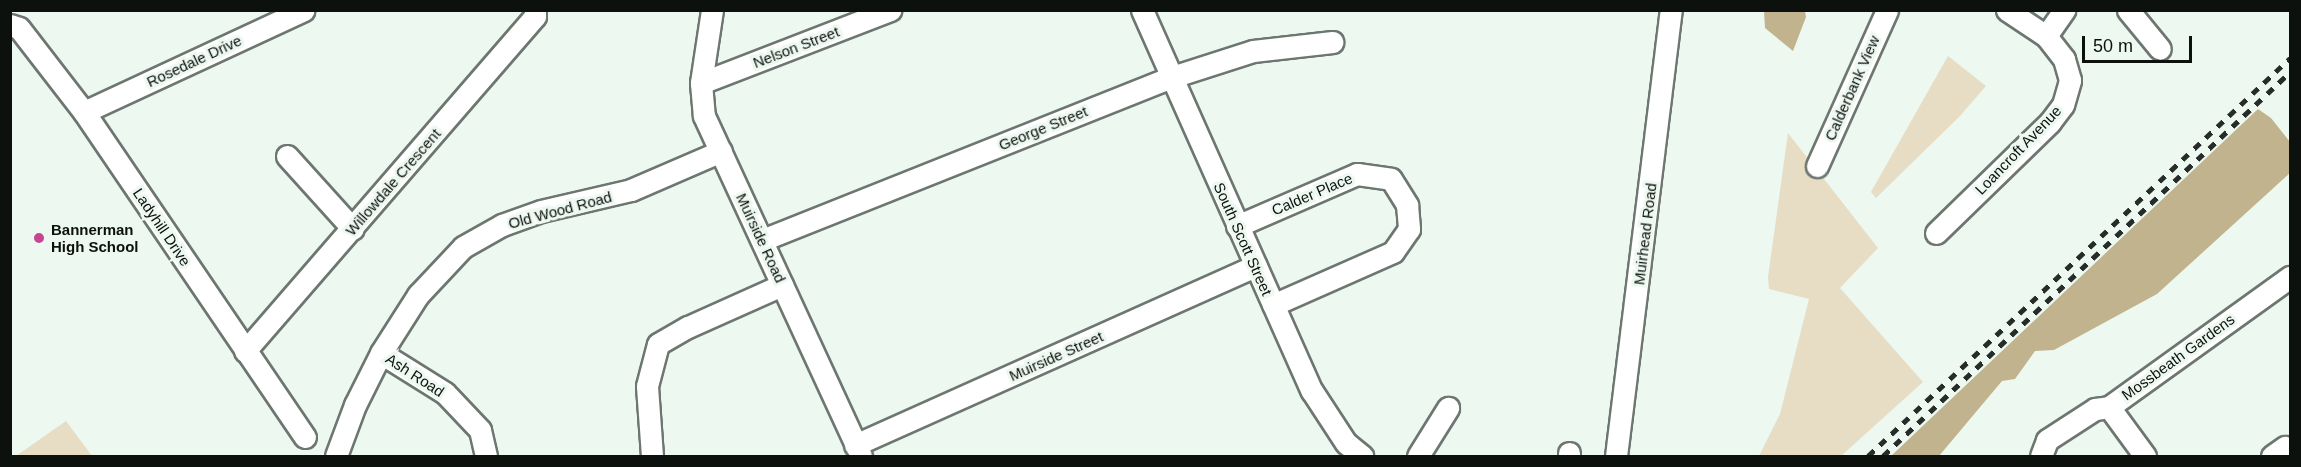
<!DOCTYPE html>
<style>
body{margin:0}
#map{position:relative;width:2301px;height:467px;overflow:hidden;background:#edf8f1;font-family:Helvetica,sans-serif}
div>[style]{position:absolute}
.green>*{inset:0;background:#e6ddc4}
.forest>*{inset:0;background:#c1b38d}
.roads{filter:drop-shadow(2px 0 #6d7670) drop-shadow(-2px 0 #6d7670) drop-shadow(0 2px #6d7670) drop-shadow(0 -2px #6d7670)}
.minor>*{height:21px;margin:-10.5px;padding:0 10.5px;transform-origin:10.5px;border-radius:10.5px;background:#fff}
.rail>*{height:4.5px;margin-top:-2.25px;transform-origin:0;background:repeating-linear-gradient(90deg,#272c29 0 8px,transparent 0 16px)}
.dots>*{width:16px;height:16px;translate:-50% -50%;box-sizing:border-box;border:3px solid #edf8f1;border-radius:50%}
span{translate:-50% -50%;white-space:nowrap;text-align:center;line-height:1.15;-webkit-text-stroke:6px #edf8f1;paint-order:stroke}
.street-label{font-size:15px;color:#0d110e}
.poi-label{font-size:15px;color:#0d110e;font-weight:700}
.left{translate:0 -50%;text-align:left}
.frame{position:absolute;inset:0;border:12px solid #0d110e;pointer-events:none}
.scale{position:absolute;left:2082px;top:36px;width:110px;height:27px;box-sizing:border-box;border:3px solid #0d110e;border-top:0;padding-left:8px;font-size:18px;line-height:21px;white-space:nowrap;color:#0d110e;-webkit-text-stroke:4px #edf8f1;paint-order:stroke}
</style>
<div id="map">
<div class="green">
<i style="clip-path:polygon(1948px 56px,1986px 86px,1960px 116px,1876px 198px,1871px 192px)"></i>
<i style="clip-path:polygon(1788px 133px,1878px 248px,1840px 288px,1923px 382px,1841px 456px,1759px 456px,1780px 414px,1809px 299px,1769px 289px,1768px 277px)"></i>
<i style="clip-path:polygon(66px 421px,92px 456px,16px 456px)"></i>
</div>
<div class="forest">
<i style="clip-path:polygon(1764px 11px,1805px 11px,1806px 17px,1793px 51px,1765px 28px)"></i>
<i style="clip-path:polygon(2258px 109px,2271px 118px,2290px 142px,2290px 173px,2157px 294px,2054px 350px,2035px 351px,2015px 379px,2002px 381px,1939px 456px,1891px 456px)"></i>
</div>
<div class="roads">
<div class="minor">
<i style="left:712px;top:10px;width:74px;rotate:98.6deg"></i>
<i style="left:701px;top:83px;width:33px;rotate:85deg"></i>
<i style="left:704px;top:116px;width:374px;rotate:65.2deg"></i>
<i style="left:1142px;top:10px;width:417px;rotate:66deg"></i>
<i style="left:1312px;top:391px;width:62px;rotate:56.8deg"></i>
<i style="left:1346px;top:443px;width:21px;rotate:39deg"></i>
<i style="left:2128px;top:10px;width:50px;rotate:50.6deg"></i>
<i style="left:10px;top:25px;width:9px;rotate:18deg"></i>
<i style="left:19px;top:28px;width:106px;rotate:52.3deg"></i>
<i style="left:84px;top:112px;width:393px;rotate:55.8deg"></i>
<i style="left:2046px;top:36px;width:32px;rotate:-55deg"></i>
<i style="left:701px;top:83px;width:203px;rotate:-21.1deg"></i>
<i style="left:84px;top:112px;width:242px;rotate:-24.9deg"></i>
<i style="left:287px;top:156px;width:98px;rotate:47.9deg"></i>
<i style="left:1817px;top:166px;width:171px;rotate:-65.8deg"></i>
<i style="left:1237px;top:226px;width:131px;rotate:-23.4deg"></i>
<i style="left:1357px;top:174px;width:34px;rotate:8deg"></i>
<i style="left:1391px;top:179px;width:31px;rotate:58deg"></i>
<i style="left:1407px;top:205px;width:24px;rotate:85deg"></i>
<i style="left:1409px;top:229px;width:28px;rotate:125deg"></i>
<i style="left:1393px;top:252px;width:131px;rotate:156.2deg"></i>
<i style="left:1936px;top:233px;width:159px;rotate:-44.2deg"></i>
<i style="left:2050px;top:122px;width:21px;rotate:-53deg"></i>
<i style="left:2063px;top:105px;width:26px;rotate:-74deg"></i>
<i style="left:2070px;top:80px;width:22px;rotate:-106deg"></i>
<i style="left:2064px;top:59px;width:29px;rotate:-128deg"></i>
<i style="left:2046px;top:36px;width:47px;rotate:-146.3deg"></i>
<i style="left:762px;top:240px;width:441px;rotate:-21.7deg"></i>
<i style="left:1172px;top:77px;width:85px;rotate:-17.8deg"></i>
<i style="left:1253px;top:51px;width:80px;rotate:-6.5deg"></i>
<i style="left:245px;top:351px;width:443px;rotate:-49.1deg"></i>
<i style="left:535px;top:16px;width:6px;rotate:-90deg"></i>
<i style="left:381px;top:353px;width:75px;rotate:32deg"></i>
<i style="left:445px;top:393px;width:51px;rotate:46.6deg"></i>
<i style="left:480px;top:430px;width:27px;rotate:77deg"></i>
<i style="left:2109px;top:407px;width:61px;rotate:53.7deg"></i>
<i style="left:855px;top:445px;width:439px;rotate:-24.1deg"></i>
<i style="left:336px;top:456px;width:54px;rotate:-69.6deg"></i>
<i style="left:355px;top:405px;width:58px;rotate:-63.4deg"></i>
<i style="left:381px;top:353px;width:69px;rotate:-57.5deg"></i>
<i style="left:418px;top:295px;width:66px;rotate:-46.8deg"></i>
<i style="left:463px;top:247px;width:45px;rotate:-29.4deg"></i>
<i style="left:502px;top:225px;width:41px;rotate:-19.7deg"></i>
<i style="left:541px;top:211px;width:92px;rotate:-13.1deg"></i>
<i style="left:631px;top:190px;width:98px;rotate:-23.4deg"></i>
<i style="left:652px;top:456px;width:70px;rotate:-94.1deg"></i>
<i style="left:647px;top:386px;width:43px;rotate:-75.3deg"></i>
<i style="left:658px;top:344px;width:34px;rotate:-30deg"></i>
<i style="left:688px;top:327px;width:103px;rotate:-24.1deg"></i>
<i style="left:1418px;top:456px;width:57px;rotate:-58deg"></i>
<i style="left:1569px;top:456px;width:3px;rotate:-90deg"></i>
<i style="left:1616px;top:456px;width:449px;rotate:-83deg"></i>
<i style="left:2041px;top:456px;width:17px;rotate:-69deg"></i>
<i style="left:2047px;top:440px;width:57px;rotate:-32.9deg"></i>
<i style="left:2095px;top:409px;width:14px;rotate:-8deg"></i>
<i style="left:2109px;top:407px;width:223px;rotate:-35.7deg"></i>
<i style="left:2272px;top:456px;width:16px;rotate:-35deg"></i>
</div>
</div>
<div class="rail">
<i style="left:1868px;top:456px;width:580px;rotate:-43.32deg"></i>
<i style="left:1883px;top:456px;width:560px;rotate:-43.33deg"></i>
</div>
<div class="dots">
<i style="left:39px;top:238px;background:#c54590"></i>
</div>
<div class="street-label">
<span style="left:796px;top:47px;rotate:-21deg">Nelson Street</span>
<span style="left:194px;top:61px;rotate:-25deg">Rosedale Drive</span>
<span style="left:1852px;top:88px;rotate:-66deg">Calderbank View</span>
<span style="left:1043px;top:128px;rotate:-22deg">George Street</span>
<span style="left:2018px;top:150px;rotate:-46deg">Loancroft Avenue</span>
<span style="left:393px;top:182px;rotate:-49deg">Willowdale Crescent</span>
<span style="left:1312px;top:194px;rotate:-23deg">Calder Place</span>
<span style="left:560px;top:210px;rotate:-15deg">Old Wood Road</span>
<span style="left:162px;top:227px;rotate:56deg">Ladyhill Drive</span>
<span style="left:1645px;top:234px;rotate:-83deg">Muirhead Road</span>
<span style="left:761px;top:238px;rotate:65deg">Muirside Road</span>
<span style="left:1243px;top:239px;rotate:66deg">South Scott Street</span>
<span style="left:1056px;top:356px;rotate:-24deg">Muirside Street</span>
<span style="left:2178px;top:357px;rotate:-36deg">Mossbeath Gardens</span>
<span style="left:415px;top:375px;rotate:33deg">Ash Road</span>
</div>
<div class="poi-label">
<span class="left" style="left:51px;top:238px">Bannerman<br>High School</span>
</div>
<div class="frame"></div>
<div class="scale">50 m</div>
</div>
